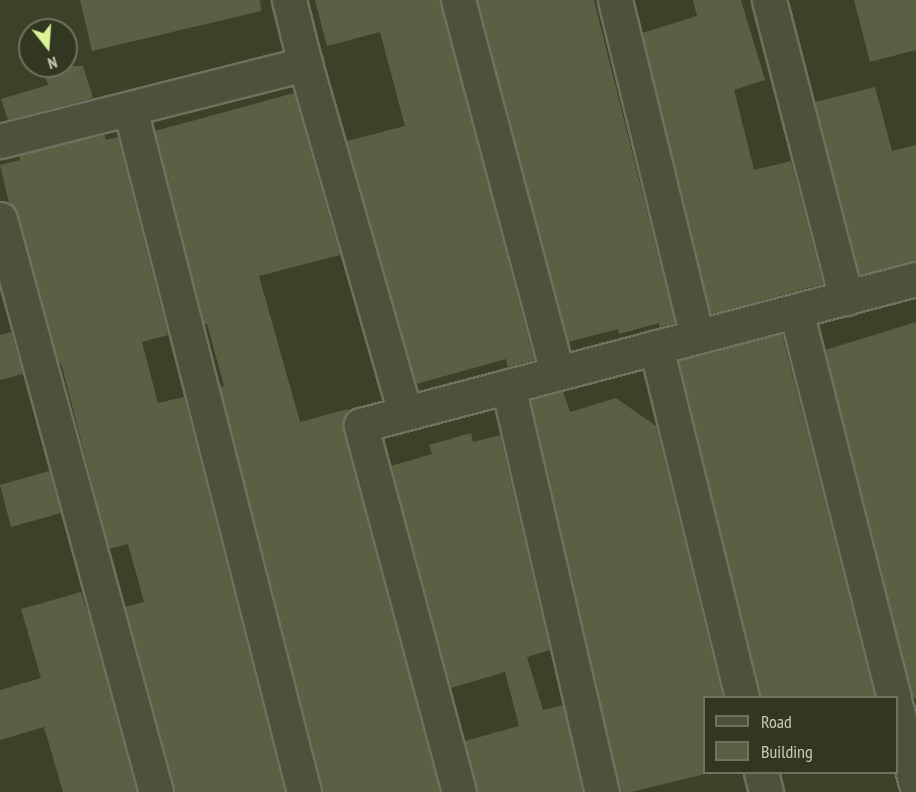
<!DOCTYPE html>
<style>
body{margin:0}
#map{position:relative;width:916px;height:792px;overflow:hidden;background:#3c4228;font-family:"PT Sans Narrow",sans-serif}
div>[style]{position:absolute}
.building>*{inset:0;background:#5b6045}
.roads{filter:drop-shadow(2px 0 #6d725e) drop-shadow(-2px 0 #6d725e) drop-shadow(0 2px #6d725e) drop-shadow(0 -2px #6d725e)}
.minor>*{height:33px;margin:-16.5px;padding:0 16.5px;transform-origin:16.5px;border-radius:16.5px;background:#4d523c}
span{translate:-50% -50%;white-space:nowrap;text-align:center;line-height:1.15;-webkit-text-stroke:4.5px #323721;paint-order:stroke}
.legend{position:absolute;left:703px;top:696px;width:195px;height:78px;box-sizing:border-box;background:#323721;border:2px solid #6e725e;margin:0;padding:8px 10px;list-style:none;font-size:18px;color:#c7cbba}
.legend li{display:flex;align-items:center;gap:12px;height:30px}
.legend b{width:30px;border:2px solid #6e725e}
.north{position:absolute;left:18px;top:18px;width:60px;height:60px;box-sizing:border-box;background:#323721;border:2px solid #6e725e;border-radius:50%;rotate:163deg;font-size:16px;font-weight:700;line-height:24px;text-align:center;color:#c7cbba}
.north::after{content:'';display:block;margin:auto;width:21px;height:27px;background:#dbf397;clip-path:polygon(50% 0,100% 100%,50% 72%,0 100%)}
</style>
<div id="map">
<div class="building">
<i style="clip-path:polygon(80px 0,260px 0,261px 11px,92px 51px)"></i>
<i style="clip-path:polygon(315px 0,440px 0,534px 360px,508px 367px,506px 359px,416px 384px,347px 141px,405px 126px,380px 32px,327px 46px)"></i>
<i style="clip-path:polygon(477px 0,594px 0,675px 323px,660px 327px,659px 323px,619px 334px,618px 329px,568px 342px)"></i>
<i style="clip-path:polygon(693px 0,741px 0,765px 80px,734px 90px,754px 170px,791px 161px,823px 284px,711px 314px,642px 33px,697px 16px)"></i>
<i style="clip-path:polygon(854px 0,916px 0,916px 50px,870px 62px)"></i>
<i style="clip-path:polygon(43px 66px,83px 66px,93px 98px,8px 120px,1px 99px,48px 85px)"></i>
<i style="clip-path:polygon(875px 87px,892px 151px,916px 145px,916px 261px,859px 275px,815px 102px)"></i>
<i style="clip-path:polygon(294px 93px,340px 255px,259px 276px,300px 422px,348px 409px,343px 421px,343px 430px,440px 792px,322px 792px,220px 387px,224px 386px,207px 324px,204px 325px,155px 131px)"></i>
<i style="clip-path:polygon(104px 134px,106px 140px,118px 137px,168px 335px,142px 342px,158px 403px,184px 397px,285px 792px,174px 792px,125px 607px,144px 602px,128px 544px,109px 549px,61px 363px,59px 364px,18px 214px,9px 203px,0 165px,20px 160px,19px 156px)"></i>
<i style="clip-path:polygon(916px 322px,916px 698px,912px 698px,825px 350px)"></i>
<i style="clip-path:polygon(11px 332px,23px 374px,0 380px,0 335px)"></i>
<i style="clip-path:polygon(782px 334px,875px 698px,760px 698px,679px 361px)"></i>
<i style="clip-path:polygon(563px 391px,570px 412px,616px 398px,656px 426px,723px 698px,705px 698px,705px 774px,631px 792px,620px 792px,530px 400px)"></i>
<i style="clip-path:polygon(471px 433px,473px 442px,500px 435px,550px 650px,527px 657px,543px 710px,563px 705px,583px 792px,477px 792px,465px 741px,519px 726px,505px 672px,451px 688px,391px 466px,432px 454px,429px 445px)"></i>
<i style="clip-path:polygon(49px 471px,61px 513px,11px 527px,0 485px)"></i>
<i style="clip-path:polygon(81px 592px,89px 617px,137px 792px,63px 792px,44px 727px,0 740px,0 690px,41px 678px,21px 609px)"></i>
</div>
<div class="roads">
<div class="minor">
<i style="left:289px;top:0;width:66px;rotate:76deg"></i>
<i style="left:305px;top:64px;width:363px;rotate:74deg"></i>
<i style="left:458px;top:0;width:386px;rotate:75.1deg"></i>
<i style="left:615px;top:0;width:346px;rotate:76.3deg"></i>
<i style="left:769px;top:0;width:308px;rotate:75.5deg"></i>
<i style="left:130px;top:109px;width:705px;rotate:75.71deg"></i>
<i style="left:0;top:141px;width:315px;rotate:-14.2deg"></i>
<i style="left:0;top:219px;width:594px;rotate:74.77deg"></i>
<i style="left:796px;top:311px;width:399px;rotate:75.8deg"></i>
<i style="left:656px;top:347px;width:361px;rotate:76.2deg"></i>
<i style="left:508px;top:386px;width:417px;rotate:77deg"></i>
<i style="left:896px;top:707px;width:80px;rotate:75.4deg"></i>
<i style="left:761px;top:772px;width:21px;rotate:76deg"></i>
<i style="left:459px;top:792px;width:380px;rotate:-105deg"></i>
<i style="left:361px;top:425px;width:574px;rotate:-14.74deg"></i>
</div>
</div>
<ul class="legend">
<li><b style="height:8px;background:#4d523c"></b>Road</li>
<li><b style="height:16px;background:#5b6045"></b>Building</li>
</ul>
<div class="north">N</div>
</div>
